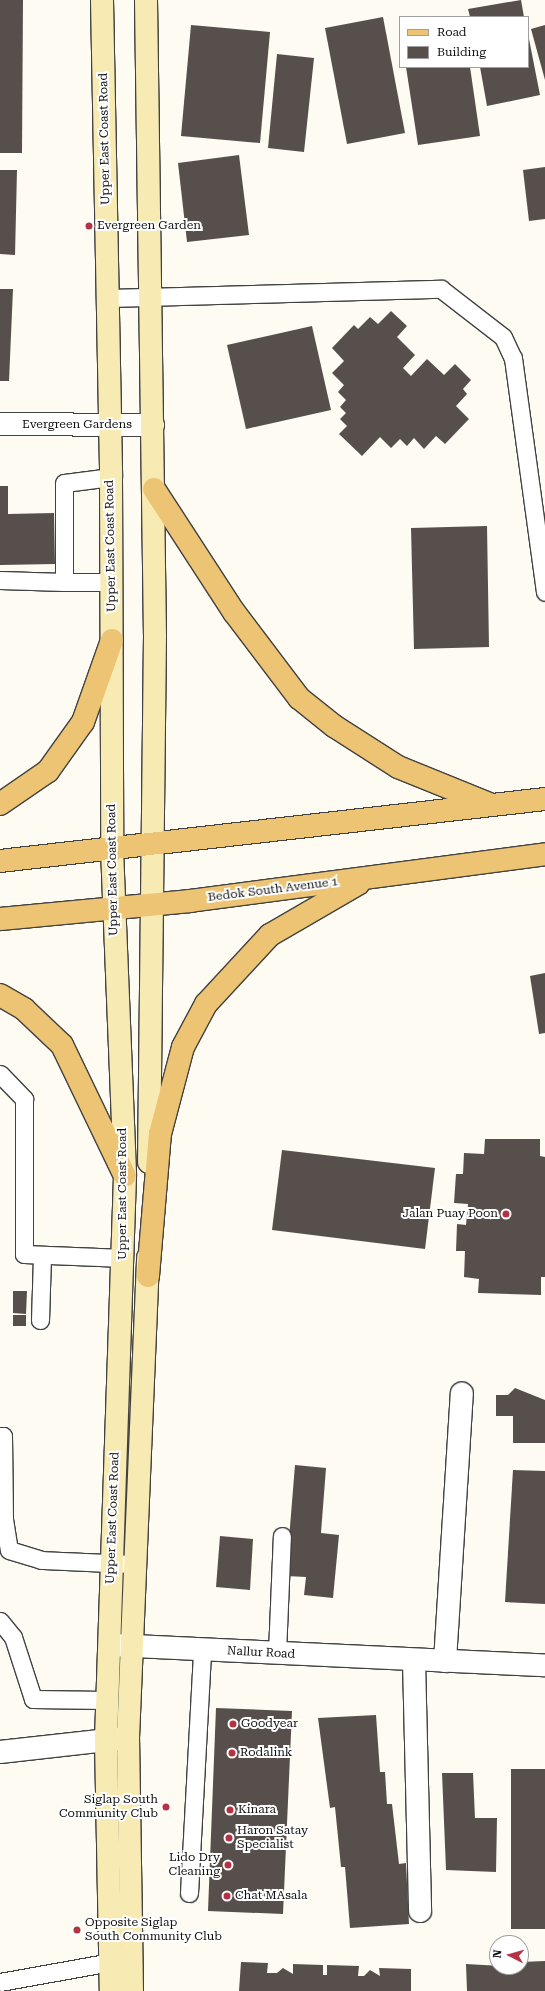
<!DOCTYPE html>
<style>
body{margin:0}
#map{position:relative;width:545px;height:1991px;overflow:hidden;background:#fefbf2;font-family:"Roboto Serif",serif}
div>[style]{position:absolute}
.building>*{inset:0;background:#574f4c}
.roads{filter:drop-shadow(1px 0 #424242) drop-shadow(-1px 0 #424242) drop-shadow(0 1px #424242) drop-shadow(0 -1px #424242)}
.service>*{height:17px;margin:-8.5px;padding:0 8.5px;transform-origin:8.5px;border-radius:8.5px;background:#fff}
.minor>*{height:22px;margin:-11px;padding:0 11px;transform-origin:11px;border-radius:11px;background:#fff}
.secondary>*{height:22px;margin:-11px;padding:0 11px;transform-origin:11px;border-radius:11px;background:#f8eab3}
.primary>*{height:22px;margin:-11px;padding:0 11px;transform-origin:11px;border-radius:11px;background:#edc473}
.dots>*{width:11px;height:11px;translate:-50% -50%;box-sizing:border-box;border:2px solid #fff;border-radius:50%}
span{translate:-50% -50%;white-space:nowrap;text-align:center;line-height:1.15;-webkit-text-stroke:4px #fff;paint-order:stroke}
.street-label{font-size:12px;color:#0f0f0f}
.poi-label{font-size:12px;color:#0f0f0f}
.left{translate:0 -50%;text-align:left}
.right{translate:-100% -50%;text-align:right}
.legend{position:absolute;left:399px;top:16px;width:130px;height:52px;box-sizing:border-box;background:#fff;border:1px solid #9f9f9f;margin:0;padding:5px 7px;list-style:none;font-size:12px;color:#0f0f0f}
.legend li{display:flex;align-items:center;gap:8px;height:20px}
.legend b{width:20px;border:1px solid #9f9f9f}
.north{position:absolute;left:489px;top:1935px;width:40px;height:40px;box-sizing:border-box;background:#fff;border:1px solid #9f9f9f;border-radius:50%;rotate:276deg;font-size:11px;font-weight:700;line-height:16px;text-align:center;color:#0f0f0f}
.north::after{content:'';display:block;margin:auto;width:14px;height:18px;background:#b43244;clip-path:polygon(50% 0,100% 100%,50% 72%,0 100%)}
</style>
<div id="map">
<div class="building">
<i style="clip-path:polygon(0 0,23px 0,22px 153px,0 153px)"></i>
<i style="clip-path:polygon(521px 0,524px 17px,470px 17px,468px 9px)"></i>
<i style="clip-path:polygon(383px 17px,405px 133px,347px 144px,325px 28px)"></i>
<i style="clip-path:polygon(191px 25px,270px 32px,260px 143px,181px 136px)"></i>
<i style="clip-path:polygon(545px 25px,545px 80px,531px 29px)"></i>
<i style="clip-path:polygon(529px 39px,540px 95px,487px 106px,480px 67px,528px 67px)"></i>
<i style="clip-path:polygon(277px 54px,314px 58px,304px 152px,268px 148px)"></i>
<i style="clip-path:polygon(406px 67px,470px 67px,480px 136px,418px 145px)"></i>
<i style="clip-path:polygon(239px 155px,249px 235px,187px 242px,178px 163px)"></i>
<i style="clip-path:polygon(545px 167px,545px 219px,529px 221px,523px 170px)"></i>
<i style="clip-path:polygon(0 170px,17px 170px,15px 255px,0 254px)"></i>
<i style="clip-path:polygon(0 289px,13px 289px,9px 381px,0 381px)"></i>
<i style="clip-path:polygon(391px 311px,407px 326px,397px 337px,415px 355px,403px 368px,411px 376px,427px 359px,444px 375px,455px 364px,471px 380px,463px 389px,467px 394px,456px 406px,469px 419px,445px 444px,436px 436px,424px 449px,414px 438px,407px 446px,400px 439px,391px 448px,380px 437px,362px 456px,339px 434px,347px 426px,340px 419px,346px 413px,340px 407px,346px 400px,338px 392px,344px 385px,332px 373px,344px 361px,332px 348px,354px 325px,358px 329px,370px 317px,378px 324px)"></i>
<i style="clip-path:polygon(312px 326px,331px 410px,246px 429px,227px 345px)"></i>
<i style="clip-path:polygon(0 486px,8px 486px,8px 514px,54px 513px,55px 564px,0 565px)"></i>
<i style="clip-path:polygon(487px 526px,489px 647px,414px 649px,411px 528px)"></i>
<i style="clip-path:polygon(545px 973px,545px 1033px,539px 1034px,530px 976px)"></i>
<i style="clip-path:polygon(485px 1139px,540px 1139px,540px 1156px,545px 1157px,545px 1277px,541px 1277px,541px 1295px,478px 1293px,479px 1279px,464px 1277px,465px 1251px,456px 1251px,457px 1224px,466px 1225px,468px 1204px,454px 1203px,456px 1174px,463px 1174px,464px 1153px,484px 1154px)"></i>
<i style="clip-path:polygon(282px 1150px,435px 1168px,425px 1249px,272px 1230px)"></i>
<i style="clip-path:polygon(13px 1291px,27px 1291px,26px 1314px,13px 1313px)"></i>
<i style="clip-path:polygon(13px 1315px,26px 1315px,26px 1326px,13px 1326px)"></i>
<i style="clip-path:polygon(515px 1388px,545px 1400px,545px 1443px,513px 1443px,513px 1416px,496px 1416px,496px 1395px,508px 1395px)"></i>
<i style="clip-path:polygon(295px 1465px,326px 1468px,321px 1533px,339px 1535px,333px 1598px,304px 1595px,306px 1577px,286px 1576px)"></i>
<i style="clip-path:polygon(513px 1470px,545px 1471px,545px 1604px,505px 1602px)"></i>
<i style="clip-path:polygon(220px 1536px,253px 1539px,250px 1590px,216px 1587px)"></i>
<i style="clip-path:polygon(216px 1708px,292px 1711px,283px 1914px,208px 1911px)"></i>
<i style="clip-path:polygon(376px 1715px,380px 1772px,385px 1772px,387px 1804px,392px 1804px,399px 1864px,406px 1863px,409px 1924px,350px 1928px,345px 1867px,341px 1867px,335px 1807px,330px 1808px,318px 1718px)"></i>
<i style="clip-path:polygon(511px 1769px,545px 1769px,545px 1929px,511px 1929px)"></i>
<i style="clip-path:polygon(442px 1773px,473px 1773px,475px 1818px,497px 1818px,496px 1872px,446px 1870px)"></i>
<i style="clip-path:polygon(545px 1961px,545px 1991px,467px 1991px,466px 1964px,521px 1967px,521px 1962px)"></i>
<i style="clip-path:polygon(241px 1962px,268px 1963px,267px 1973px,277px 1973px,283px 1968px,293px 1974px,293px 1964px,323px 1965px,323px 1975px,327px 1975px,327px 1965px,359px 1966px,358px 1976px,364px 1976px,370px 1970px,380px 1976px,379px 1968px,411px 1969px,411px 1991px,239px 1991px)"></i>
</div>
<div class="roads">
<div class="service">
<i style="left:109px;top:298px;width:332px;rotate:-1.6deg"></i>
<i style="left:441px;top:289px;width:78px;rotate:37.7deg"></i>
<i style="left:503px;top:337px;width:23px;rotate:65deg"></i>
<i style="left:513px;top:358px;width:236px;rotate:82.2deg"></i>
<i style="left:111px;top:477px;width:47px;rotate:172.7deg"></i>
<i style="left:64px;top:483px;width:99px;rotate:90deg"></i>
<i style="left:64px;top:582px;width:48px"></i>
<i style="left:0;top:580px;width:64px;rotate:1.8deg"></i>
<i style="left:0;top:1074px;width:35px;rotate:46deg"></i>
<i style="left:24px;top:1099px;width:155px;rotate:90deg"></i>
<i style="left:24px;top:1254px;width:100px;rotate:2.3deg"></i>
<i style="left:40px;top:1320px;width:64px;rotate:-88.2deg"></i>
<i style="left:0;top:1436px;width:3px"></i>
<i style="left:3px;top:1436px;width:83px;rotate:89.3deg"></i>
<i style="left:4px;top:1519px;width:31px;rotate:81deg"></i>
<i style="left:9px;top:1550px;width:34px;rotate:17deg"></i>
<i style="left:41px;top:1560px;width:93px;rotate:2.5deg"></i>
<i style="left:0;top:1621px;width:21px;rotate:51deg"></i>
<i style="left:13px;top:1637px;width:65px;rotate:72.1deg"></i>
<i style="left:33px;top:1699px;width:73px;rotate:0.8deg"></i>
<i style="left:277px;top:1653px;width:117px;rotate:-87.6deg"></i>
<i style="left:189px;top:1893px;width:243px;rotate:-86.9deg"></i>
<i style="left:0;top:1982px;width:113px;rotate:-10.2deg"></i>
</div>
<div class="minor">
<i style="left:0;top:424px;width:153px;rotate:0.4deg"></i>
<i style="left:113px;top:1645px;width:432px;rotate:2.7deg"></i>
<i style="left:414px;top:1661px;width:250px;rotate:88.6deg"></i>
<i style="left:445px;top:1661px;width:268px;rotate:-86.4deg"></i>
<i style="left:0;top:1752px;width:125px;rotate:-6.4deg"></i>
</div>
<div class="secondary">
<i style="left:102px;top:0;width:477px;rotate:88.9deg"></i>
<i style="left:111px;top:477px;width:372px;rotate:89.8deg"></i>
<i style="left:112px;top:849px;width:327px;rotate:87.7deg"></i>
<i style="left:125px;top:1176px;width:564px;rotate:91.93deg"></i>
<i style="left:106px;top:1740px;width:251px;rotate:88.9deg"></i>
<i style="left:146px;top:0;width:636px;rotate:89.19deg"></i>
<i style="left:155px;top:636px;width:526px;rotate:90.65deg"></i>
<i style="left:132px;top:1991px;width:253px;rotate:-90.9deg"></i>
<i style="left:128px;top:1738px;width:481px;rotate:-87.6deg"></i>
</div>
<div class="primary">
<i style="left:154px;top:489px;width:147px;rotate:57deg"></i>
<i style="left:234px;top:612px;width:108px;rotate:52.9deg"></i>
<i style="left:299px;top:698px;width:45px;rotate:38.7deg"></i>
<i style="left:334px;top:726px;width:76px;rotate:32.6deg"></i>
<i style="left:398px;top:767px;width:101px;rotate:22deg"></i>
<i style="left:0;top:804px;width:58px;rotate:-34.5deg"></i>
<i style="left:48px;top:771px;width:60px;rotate:-54.5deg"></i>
<i style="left:83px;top:722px;width:87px;rotate:-70.5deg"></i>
<i style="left:0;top:861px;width:549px;rotate:-6.49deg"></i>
<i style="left:0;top:919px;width:191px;rotate:-5.4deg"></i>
<i style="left:190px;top:901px;width:358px;rotate:-7.5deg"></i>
<i style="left:0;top:995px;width:28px;rotate:30deg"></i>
<i style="left:24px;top:1009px;width:52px;rotate:43.5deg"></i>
<i style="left:62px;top:1045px;width:145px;rotate:64.3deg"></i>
<i style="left:148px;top:1276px;width:143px;rotate:-85.2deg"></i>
<i style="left:160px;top:1134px;width:90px;rotate:-75.2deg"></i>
<i style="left:183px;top:1047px;width:49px;rotate:-61.9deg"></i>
<i style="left:206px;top:1004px;width:94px;rotate:-47.2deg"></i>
<i style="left:270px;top:935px;width:102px;rotate:-30.1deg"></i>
</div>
</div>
<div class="dots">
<i style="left:89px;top:226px;background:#b43244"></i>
<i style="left:506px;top:1214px;background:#b43244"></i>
<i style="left:233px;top:1724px;background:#b43244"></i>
<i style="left:232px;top:1753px;background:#b43244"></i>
<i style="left:166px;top:1807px;background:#b43244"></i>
<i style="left:230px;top:1810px;background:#b43244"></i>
<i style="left:229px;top:1838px;background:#b43244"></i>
<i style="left:228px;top:1865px;background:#b43244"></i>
<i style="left:227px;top:1896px;background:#b43244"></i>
<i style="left:77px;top:1930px;background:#b43244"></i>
</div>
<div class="street-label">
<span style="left:105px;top:139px;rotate:-91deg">Upper East Coast Road</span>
<span style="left:77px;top:425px">Evergreen Gardens</span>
<span style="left:111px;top:546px;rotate:-91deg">Upper East Coast Road</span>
<span style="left:113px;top:870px;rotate:-91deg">Upper East Coast Road</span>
<span style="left:273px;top:890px;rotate:-7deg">Bedok South Avenue 1</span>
<span style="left:123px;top:1194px;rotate:-90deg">Upper East Coast Road</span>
<span style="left:113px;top:1518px;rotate:-88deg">Upper East Coast Road</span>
<span style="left:261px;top:1653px;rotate:3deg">Nallur Road</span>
</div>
<div class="poi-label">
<span class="left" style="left:97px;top:226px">Evergreen Garden</span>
<span class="right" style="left:498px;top:1214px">Jalan Puay Poon</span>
<span class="left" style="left:241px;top:1724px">Goodyear</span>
<span class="left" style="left:240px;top:1753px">Rodalink</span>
<span class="right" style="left:158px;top:1807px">Siglap South<br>Community Club</span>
<span class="left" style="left:238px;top:1810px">Kinara</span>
<span class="left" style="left:237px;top:1838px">Haron Satay<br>Specialist</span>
<span class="right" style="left:220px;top:1865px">Lido Dry<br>Cleaning</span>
<span class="left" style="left:235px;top:1896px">Chat MAsala</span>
<span class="left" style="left:85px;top:1930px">Opposite Siglap<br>South Community Club</span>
</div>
<ul class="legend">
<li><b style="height:5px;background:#edc473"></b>Road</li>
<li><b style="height:11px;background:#574f4c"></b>Building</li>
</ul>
<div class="north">N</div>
</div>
